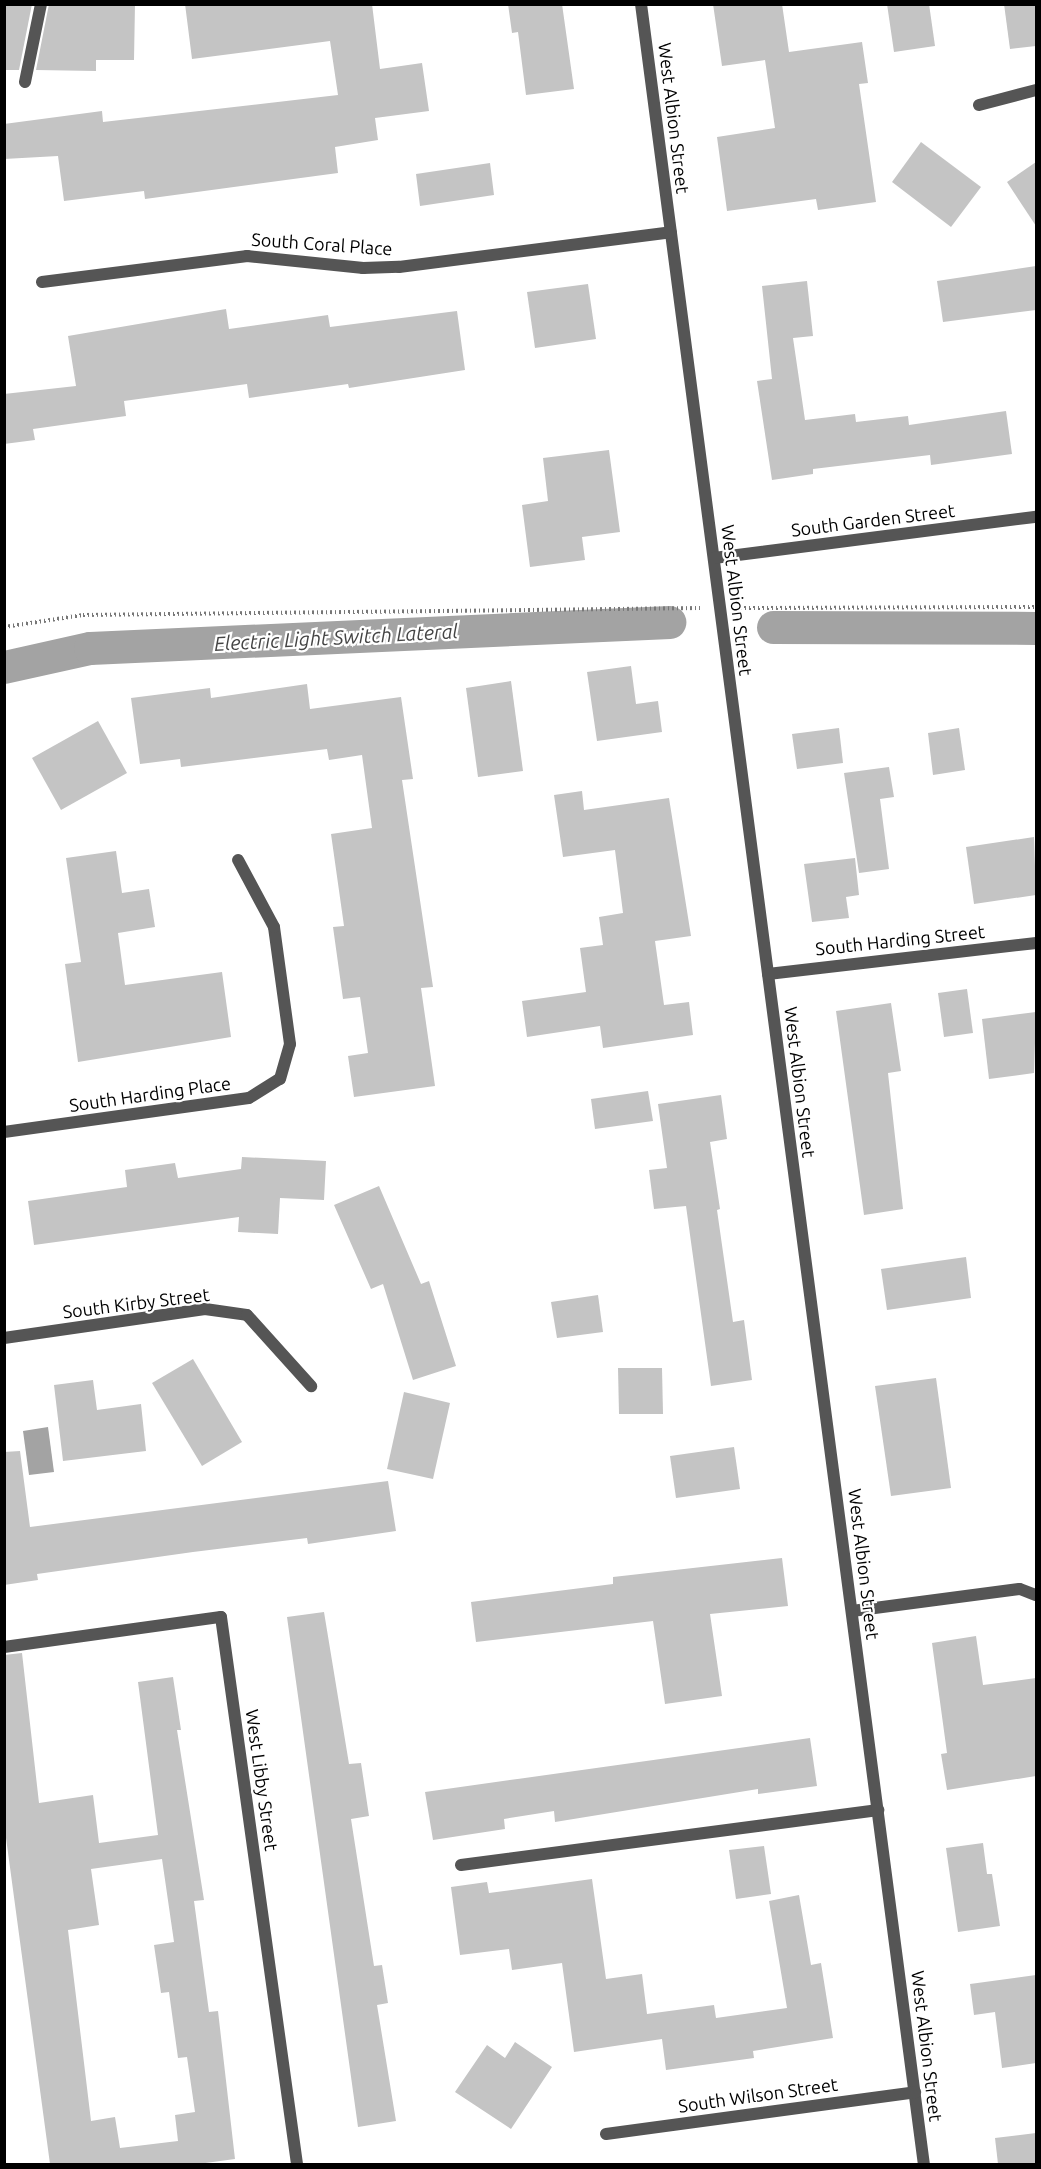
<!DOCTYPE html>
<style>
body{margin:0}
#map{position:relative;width:1041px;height:2169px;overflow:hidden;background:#fff;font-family:Ubuntu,sans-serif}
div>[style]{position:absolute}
.water>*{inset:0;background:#a3a3a3}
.canal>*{height:33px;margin:-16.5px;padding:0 16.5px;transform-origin:16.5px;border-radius:16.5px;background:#a3a3a3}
.building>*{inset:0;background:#c4c4c4}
.path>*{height:4px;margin-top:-2px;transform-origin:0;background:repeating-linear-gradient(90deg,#777 0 1.5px,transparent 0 4.5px)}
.service>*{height:12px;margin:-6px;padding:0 6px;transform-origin:6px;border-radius:6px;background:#555}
.minor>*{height:12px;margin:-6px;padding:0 6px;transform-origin:6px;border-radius:6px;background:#555}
span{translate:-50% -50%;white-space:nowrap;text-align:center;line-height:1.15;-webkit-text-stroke:4.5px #fff;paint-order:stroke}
.street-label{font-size:18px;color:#000}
.water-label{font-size:20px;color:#444;font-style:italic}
.frame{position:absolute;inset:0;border:6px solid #000;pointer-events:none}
</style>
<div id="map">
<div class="water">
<i style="clip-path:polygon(48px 1427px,54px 1472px,29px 1475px,23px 1431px)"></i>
</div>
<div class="canal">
<i style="left:773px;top:627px;width:263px;rotate:0.2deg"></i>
<i style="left:4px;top:667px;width:88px;rotate:-12.5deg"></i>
<i style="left:90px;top:648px;width:580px;rotate:-2.57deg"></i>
</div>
<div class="building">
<i style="clip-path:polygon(4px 4px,32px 4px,19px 70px,4px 70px)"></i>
<i style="clip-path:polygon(49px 4px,135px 4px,134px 60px,96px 60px,96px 71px,36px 70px)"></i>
<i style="clip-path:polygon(185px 4px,372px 4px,380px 69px,422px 63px,429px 111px,375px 118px,378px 140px,335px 147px,338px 173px,145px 199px,144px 191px,64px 201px,58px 156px,4px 159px,4px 124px,102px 111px,103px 122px,338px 95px,330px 41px,192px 59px)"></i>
<i style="clip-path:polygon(508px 4px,562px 4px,574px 89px,526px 95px,518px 32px,512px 33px)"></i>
<i style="clip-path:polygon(713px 4px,782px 4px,789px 52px,862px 42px,868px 83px,859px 84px,876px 202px,818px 210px,816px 199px,727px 211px,717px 137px,775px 128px,765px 60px,722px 66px)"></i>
<i style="clip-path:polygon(887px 4px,929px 4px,935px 46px,894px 52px)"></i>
<i style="clip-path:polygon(1004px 4px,1036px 4px,1036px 46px,1010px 49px)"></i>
<i style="clip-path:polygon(921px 142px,981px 187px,951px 227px,892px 182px)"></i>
<i style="clip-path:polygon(1036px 162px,1036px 226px,1007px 182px)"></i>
<i style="clip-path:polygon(490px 163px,494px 195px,420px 206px,416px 174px)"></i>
<i style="clip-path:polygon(1036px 266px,1036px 310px,943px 322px,937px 281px)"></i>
<i style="clip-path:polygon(807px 281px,813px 336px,793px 338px,805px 420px,855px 414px,856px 422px,908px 416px,909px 425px,1006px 411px,1012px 454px,931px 465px,930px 455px,813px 469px,813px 474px,772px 480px,757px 381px,772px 379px,762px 286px)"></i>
<i style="clip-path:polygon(588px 284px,596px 339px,535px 348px,527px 292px)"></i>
<i style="clip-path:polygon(226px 309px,229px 329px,328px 315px,330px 327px,457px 311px,465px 370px,349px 388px,348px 384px,249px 398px,247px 384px,124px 401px,126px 416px,33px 429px,35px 440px,4px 444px,4px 394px,76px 386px,68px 336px)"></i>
<i style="clip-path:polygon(609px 450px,620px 532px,582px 537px,585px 560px,530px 567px,522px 505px,548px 501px,543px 458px)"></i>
<i style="clip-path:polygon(631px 666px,636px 704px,658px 701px,662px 732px,597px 741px,587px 672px)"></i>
<i style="clip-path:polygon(511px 681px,523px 771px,478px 777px,466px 688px)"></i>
<i style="clip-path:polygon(307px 684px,310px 709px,401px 697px,413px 779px,402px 780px,433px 987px,421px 988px,435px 1086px,354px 1097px,348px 1056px,368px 1053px,360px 997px,343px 999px,333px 927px,344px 926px,331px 834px,372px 828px,362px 755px,329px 760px,327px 749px,181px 767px,180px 759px,140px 764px,131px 698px,210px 688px,211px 698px)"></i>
<i style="clip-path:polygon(98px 721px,127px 773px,61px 810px,32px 758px)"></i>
<i style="clip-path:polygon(839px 728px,843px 763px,797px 769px,792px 734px)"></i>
<i style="clip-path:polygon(959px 728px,965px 770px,933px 775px,928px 733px)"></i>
<i style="clip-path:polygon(889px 767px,894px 797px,880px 799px,889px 869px,859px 873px,844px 773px)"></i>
<i style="clip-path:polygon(582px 791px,584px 810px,669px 798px,691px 936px,655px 941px,664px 1005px,689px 1002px,693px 1035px,603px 1048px,600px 1026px,527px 1037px,522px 1001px,586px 992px,580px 948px,603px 945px,599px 917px,623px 913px,615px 850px,563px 857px,554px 795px)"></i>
<i style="clip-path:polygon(1034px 837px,1036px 895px,974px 904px,966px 847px)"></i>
<i style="clip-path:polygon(116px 851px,122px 893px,149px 889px,155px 927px,118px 933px,125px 985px,222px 972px,231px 1037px,78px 1062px,65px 964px,81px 962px,66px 858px)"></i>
<i style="clip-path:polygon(855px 858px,859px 895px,846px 897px,849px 918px,812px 922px,804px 864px)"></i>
<i style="clip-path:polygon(967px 989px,973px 1033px,944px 1037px,938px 993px)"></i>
<i style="clip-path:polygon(891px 1003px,901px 1071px,888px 1073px,903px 1209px,864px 1215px,836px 1011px)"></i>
<i style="clip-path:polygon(1036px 1012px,1034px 1073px,989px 1079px,982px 1019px)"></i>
<i style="clip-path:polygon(648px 1091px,653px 1121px,595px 1129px,591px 1099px)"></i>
<i style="clip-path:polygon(721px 1095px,727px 1139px,710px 1142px,720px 1209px,717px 1210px,733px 1322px,744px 1320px,752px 1380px,711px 1386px,686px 1206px,654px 1209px,649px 1170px,667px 1168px,658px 1104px)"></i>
<i style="clip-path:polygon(242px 1157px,326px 1161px,324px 1200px,280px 1198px,278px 1234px,238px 1232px,239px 1217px,34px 1245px,28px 1201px,127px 1187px,125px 1170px,175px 1163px,178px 1178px,241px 1169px)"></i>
<i style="clip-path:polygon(379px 1186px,421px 1284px,429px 1281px,456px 1366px,413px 1380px,383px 1284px,371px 1289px,334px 1205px)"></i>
<i style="clip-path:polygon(966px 1257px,971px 1298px,887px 1310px,881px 1269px)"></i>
<i style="clip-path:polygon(598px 1295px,603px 1332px,557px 1338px,551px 1302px)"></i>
<i style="clip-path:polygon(193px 1359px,242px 1442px,202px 1466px,152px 1383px)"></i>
<i style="clip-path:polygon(618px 1368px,662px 1368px,663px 1414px,619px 1414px)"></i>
<i style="clip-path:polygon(936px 1378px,951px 1488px,891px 1496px,875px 1386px)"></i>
<i style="clip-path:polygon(93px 1380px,97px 1410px,141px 1404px,146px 1451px,63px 1461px,54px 1385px)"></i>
<i style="clip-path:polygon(404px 1392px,450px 1403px,433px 1479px,387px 1469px)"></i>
<i style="clip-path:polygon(734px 1447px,740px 1489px,676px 1498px,670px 1456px)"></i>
<i style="clip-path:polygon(20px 1451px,30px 1527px,388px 1481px,396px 1531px,308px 1544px,307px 1538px,193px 1552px,37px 1574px,38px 1580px,4px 1585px,4px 1452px)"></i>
<i style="clip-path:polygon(782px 1558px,788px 1606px,710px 1614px,722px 1696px,665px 1704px,653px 1621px,476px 1642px,471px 1602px,613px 1584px,613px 1577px)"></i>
<i style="clip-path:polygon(324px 1612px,349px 1764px,361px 1763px,369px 1816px,351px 1819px,374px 1966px,382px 1965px,388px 2003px,377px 2005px,396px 2121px,358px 2127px,287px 1617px)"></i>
<i style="clip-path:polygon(976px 1636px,983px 1685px,1036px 1678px,1036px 1776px,947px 1790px,941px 1754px,947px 1753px,932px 1643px)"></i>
<i style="clip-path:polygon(evenodd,22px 1653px,39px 1803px,93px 1795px,99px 1843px,158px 1835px,138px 1682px,173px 1677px,181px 1730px,177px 1730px,204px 1900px,194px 1901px,209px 2012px,218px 2011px,235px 2159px,198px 2164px,50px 2164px,4px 1823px,4px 1655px,22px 1653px,162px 1859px,174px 1942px,154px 1945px,161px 1993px,169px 1992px,178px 2058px,187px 2057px,195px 2112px,175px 2115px,178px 2141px,120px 2148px,115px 2117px,91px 2121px,68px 1930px,99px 1925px,91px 1869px,162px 1859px)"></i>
<i style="clip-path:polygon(810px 1738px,817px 1786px,758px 1794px,758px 1789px,555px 1822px,554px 1811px,504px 1819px,505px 1829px,433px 1840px,425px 1792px)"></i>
<i style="clip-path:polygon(983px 1843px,987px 1874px,992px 1874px,1000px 1926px,958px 1932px,946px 1848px)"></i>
<i style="clip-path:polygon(764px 1846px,771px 1894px,736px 1899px,729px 1850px)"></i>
<i style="clip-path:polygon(592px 1879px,606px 1979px,642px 1974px,647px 2014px,714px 2005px,716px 2018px,787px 2008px,769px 1901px,799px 1895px,811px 1965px,821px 1963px,833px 2038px,753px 2051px,754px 2058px,666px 2070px,662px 2039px,574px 2052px,562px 1963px,512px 1970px,509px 1949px,460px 1955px,451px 1887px,487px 1882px,489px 1893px)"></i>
<i style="clip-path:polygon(1036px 1975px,1036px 2063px,1002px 2068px,995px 2012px,974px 2015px,970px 1984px)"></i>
<i style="clip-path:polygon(515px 2042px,552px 2067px,511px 2129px,455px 2092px,487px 2045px,505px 2058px)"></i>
<i style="clip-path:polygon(1036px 2133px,1036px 2164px,998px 2164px,995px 2138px)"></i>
</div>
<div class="path">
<i style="left:740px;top:608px;width:296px;rotate:-0.2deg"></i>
<i style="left:4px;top:627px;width:80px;rotate:-8.6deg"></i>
<i style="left:83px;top:615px;width:617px;rotate:-0.65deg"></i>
</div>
<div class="service">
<i style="left:25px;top:82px;width:80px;rotate:-78.4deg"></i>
<i style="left:852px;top:1611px;width:169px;rotate:-7.5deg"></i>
<i style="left:1020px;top:1589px;width:17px;rotate:21deg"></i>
<i style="left:461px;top:1865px;width:421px;rotate:-7.5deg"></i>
</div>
<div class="minor">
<i style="left:641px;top:4px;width:2178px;rotate:82.54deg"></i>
<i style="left:979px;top:105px;width:59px;rotate:-14.7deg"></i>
<i style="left:42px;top:282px;width:207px;rotate:-7.2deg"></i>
<i style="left:247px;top:256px;width:117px;rotate:5.9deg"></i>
<i style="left:363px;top:268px;width:36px;rotate:-2deg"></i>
<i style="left:399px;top:267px;width:274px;rotate:-7.3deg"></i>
<i style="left:714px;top:558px;width:325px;rotate:-7.3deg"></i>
<i style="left:768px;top:974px;width:270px;rotate:-6.6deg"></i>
<i style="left:4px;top:1132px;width:247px;rotate:-7.9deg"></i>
<i style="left:249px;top:1098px;width:36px;rotate:-32deg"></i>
<i style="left:280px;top:1079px;width:36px;rotate:-74deg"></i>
<i style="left:290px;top:1044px;width:118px;rotate:-97.8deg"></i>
<i style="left:274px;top:927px;width:76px;rotate:-118.2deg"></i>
<i style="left:4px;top:1338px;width:203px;rotate:-8.2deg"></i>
<i style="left:205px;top:1309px;width:42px;rotate:8.1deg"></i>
<i style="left:247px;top:1315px;width:96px;rotate:48deg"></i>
<i style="left:4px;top:1647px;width:219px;rotate:-7.9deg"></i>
<i style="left:221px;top:1617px;width:552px;rotate:82.09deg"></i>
<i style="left:606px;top:2134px;width:312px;rotate:-7.7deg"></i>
</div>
<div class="street-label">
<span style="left:674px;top:118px;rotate:83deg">West Albion Street</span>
<span style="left:322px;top:244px;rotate:4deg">South Coral Place</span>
<span style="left:873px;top:520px;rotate:-7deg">South Garden Street</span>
<span style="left:737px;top:600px;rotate:83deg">West Albion Street</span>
<span style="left:900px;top:940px;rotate:-6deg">South Harding Street</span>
<span style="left:800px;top:1082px;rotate:83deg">West Albion Street</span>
<span style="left:150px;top:1094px;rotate:-8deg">South Harding Place</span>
<span style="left:136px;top:1303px;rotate:-7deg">South Kirby Street</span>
<span style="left:864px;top:1564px;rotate:83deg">West Albion Street</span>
<span style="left:262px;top:1780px;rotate:82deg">West Libby Street</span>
<span style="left:927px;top:2046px;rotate:83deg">West Albion Street</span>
<span style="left:758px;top:2095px;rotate:-8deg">South Wilson Street</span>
</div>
<div class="water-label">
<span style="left:336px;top:637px;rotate:-3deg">Electric Light Switch Lateral</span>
</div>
<div class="frame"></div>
</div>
